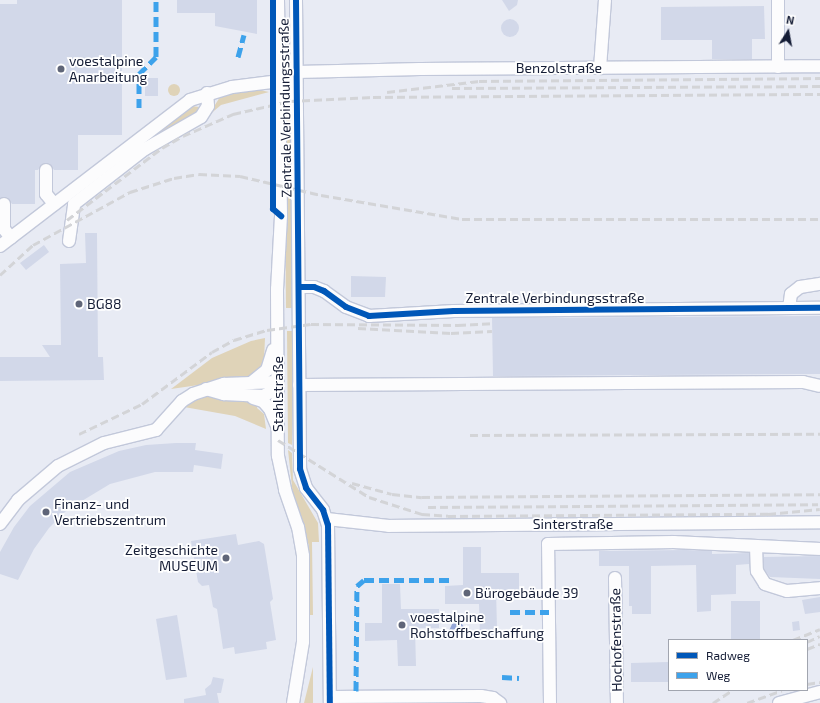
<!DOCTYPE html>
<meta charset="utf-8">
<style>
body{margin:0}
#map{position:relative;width:820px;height:703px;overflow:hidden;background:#e8ebf4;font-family:"Exo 2",sans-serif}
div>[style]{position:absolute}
.green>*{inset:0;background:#dfd3b8}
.round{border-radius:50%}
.water>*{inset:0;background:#95a6d7}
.building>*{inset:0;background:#d2d8e9}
.roads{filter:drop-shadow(1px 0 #c2c8da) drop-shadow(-1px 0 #c2c8da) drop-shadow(0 1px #c2c8da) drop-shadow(0 -1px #c2c8da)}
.minor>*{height:12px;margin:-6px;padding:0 6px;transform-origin:6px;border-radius:6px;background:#fcfcfd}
.rail>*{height:3px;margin-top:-1.5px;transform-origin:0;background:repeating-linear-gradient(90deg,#d3d4d7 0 8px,transparent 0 12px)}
.quiet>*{height:5px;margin-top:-2.5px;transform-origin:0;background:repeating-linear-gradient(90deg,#3da2eb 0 10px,transparent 0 15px)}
.cycleway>*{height:6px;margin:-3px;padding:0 3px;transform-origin:3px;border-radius:3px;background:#0057b8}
.dots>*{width:11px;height:11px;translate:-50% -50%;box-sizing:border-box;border:2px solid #fff;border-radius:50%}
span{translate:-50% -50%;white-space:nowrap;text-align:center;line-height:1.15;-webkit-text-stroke:3.5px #fff;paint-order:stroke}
.poi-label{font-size:14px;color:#151d36}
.left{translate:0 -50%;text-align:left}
.right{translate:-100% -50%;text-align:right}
.street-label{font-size:14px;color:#151d36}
.legend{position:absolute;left:668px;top:639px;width:140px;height:52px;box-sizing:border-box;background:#fff;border:1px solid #a1a5af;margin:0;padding:5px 7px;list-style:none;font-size:12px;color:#151d36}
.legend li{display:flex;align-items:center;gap:8px;height:20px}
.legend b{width:20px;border:1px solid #a1a5af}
.north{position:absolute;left:768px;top:12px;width:40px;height:40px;-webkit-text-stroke:3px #fff;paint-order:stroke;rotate:11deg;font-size:11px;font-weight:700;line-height:16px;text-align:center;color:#151d36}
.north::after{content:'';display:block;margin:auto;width:14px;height:18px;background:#151d36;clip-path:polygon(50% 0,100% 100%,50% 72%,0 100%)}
</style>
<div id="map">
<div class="green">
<i class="round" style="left:168px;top:84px;width:12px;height:12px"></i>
<i style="clip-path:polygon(255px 89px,269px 92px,221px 105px,208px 116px,220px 97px)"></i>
<i style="clip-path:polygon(284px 105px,291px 105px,291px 181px,285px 181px)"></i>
<i style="clip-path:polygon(192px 106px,199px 107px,197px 112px,145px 143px,143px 141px)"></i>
<i style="clip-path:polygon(285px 191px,291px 191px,292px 308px,286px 308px)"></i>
<i style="clip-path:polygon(287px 331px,293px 331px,292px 445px,288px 443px)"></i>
<i style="clip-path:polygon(265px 338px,264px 360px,254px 377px,171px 389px,212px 358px,251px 341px)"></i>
<i style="clip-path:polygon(203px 395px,258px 404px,257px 408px,264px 414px,266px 429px,235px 416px,184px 407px)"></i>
<i style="clip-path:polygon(288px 450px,292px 453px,293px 480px,318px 523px,319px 542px,312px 542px,313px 615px,310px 615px,309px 546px,293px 496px)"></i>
<i style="clip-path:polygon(313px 667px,313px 703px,304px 703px)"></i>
</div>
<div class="water">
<i style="clip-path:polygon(459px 620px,464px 627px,451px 638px,448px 633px,453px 622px)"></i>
</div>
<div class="building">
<i style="clip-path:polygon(17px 0,122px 0,122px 135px,78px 135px,78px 170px,54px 170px,49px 163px,42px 164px,38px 170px,35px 170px,35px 204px,12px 204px,7px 197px,0 198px,0 4px,17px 4px)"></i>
<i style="clip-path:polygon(177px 0,257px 0,257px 34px,215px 26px,215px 13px,177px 13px)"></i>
<i style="clip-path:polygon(502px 0,518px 0,517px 5px,509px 11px)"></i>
<i style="clip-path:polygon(764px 6px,765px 39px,752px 39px,752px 59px,712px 59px,712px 40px,661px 40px,661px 7px)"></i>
<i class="round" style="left:501px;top:19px;width:18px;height:18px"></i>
<i style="clip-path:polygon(145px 78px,158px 78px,158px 96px,145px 96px)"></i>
<i style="clip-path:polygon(85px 233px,97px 233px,98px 357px,103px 357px,104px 380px,0 381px,0 357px,50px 357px,42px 345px,61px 345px,60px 264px,86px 263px)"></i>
<i style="clip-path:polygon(44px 245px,49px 252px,26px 270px,20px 263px)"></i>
<i style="clip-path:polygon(351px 276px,386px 277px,385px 297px,351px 297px)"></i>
<i style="clip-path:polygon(820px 316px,820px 374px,493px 376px,492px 318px)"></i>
<i style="clip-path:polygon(176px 443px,196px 443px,195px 450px,223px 454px,221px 469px,194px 465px,193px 472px,155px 472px,110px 484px,67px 510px,49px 528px,34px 549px,18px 580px,0 574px,0 552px,14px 527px,30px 506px,70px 472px,119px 451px,146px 445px)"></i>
<i style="clip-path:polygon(236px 534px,238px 545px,259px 541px,264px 544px,273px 599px,270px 602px,276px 640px,266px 642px,267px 649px,235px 654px,234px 647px,223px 649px,217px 609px,213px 607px,209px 585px,202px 586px,198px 582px,191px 541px)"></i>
<i style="clip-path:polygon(463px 547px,481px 547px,481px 573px,519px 573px,519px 590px,496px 590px,497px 628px,493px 628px,493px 639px,480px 637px,479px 604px,445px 604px,445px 586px,463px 585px)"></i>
<i style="clip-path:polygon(686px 550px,712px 551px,712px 554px,749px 553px,749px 564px,736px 565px,736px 594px,711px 595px,711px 611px,697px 612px,696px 565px,651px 566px,651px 614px,632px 614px,632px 606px,629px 606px,629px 566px,599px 566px,599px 551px)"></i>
<i style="clip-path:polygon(820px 556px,820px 579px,770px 577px,764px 569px,764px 557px)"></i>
<i style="clip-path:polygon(382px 584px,400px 584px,401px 609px,439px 609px,439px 628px,415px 628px,416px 666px,398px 666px,397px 640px,365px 641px,365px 623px,382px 623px)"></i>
<i style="clip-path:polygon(820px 597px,820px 612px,805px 614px,802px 600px)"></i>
<i style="clip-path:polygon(731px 601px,760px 601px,760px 640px,731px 640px)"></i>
<i style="clip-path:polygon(177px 615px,187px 677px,166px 680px,156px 619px)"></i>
<i style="clip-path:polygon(799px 621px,800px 630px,793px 631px,792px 622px)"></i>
<i style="clip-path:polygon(669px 662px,669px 682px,631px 682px,631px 663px)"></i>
<i style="clip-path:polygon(213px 677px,224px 679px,221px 693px,217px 693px,219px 703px,184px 703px,184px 699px,206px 695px,205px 689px,211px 684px)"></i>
</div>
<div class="roads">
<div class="minor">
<i style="left:278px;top:0;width:216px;rotate:89.2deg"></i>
<i style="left:281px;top:216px;width:73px;rotate:93.1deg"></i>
<i style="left:277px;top:289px;width:167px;rotate:89.7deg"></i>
<i style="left:278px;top:456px;width:35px;rotate:78deg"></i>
<i style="left:285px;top:490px;width:39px;rotate:71deg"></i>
<i style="left:298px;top:527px;width:29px;rotate:80deg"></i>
<i style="left:303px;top:556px;width:86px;rotate:90deg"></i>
<i style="left:303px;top:642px;width:62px;rotate:99.3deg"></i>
<i style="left:296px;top:0;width:469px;rotate:89.5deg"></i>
<i style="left:300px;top:469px;width:20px;rotate:72deg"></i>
<i style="left:306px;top:488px;width:28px;rotate:52deg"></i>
<i style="left:323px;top:510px;width:16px;rotate:72deg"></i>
<i style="left:328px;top:525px;width:178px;rotate:89.4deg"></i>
<i style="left:778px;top:0;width:67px;rotate:90deg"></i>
<i style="left:600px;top:68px;width:68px;rotate:-85.8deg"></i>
<i style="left:297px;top:72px;width:123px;rotate:-1.4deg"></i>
<i style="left:420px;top:69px;width:400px;rotate:-0.4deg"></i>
<i style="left:46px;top:170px;width:24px;rotate:90deg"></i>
<i style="left:46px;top:194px;width:13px;rotate:51deg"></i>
<i style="left:4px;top:204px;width:25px;rotate:90deg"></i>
<i style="left:4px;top:229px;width:11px;rotate:52deg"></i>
<i style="left:69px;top:241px;width:37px;rotate:-82deg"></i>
<i style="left:74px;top:204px;width:90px;rotate:-37.8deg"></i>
<i style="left:145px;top:149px;width:64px;rotate:-29.7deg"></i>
<i style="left:201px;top:117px;width:13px;rotate:-58deg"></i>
<i style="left:208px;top:106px;width:13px;rotate:-94deg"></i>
<i style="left:0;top:246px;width:240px;rotate:-37.5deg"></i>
<i style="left:190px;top:100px;width:44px;rotate:-17.2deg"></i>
<i style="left:232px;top:87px;width:48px;rotate:-7.1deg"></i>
<i style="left:299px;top:287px;width:15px"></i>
<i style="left:314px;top:287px;width:11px;rotate:22deg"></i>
<i style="left:324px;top:291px;width:27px;rotate:36deg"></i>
<i style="left:346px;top:307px;width:25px;rotate:21deg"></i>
<i style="left:369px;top:316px;width:85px;rotate:-3.4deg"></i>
<i style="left:454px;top:311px;width:366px;rotate:-0.5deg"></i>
<i style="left:789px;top:308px;width:14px;rotate:-82deg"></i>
<i style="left:791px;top:294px;width:11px;rotate:-38deg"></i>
<i style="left:800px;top:287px;width:20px;rotate:-9deg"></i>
<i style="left:251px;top:383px;width:21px;rotate:-39deg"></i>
<i style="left:267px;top:370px;width:21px;rotate:-73deg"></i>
<i style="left:299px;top:385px;width:504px;rotate:-0.34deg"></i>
<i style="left:803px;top:382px;width:17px;rotate:13deg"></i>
<i style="left:206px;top:389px;width:19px;rotate:16deg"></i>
<i style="left:224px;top:394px;width:39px;rotate:3deg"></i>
<i style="left:263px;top:396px;width:17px;rotate:-28deg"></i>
<i style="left:253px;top:398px;width:10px;rotate:17deg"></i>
<i style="left:263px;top:401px;width:11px;rotate:49deg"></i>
<i style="left:270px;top:409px;width:16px;rotate:68deg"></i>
<i style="left:327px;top:519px;width:62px;rotate:6.4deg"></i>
<i style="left:389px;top:526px;width:431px;rotate:-0.5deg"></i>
<i style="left:0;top:524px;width:30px;rotate:-53deg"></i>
<i style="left:18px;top:500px;width:52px;rotate:-40.4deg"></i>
<i style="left:58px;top:466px;width:51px;rotate:-26.6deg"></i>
<i style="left:104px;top:443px;width:54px;rotate:-14deg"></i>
<i style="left:156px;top:430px;width:39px;rotate:-48deg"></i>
<i style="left:182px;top:401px;width:13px;rotate:-32deg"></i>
<i style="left:193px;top:394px;width:33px;rotate:-18deg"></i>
<i style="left:224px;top:384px;width:54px;rotate:-2.1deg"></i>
<i style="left:756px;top:546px;width:25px;rotate:88deg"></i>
<i style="left:757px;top:571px;width:15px;rotate:58deg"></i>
<i style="left:765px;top:584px;width:23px;rotate:18deg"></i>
<i style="left:787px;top:591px;width:33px;rotate:-5deg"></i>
<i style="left:615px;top:578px;width:125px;rotate:89.1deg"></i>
<i style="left:330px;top:697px;width:151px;rotate:-0.4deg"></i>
<i style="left:481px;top:696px;width:12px;rotate:9deg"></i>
<i style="left:493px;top:698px;width:9px;rotate:36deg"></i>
<i style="left:550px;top:703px;width:159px;rotate:-90.7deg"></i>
<i style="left:548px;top:544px;width:126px;rotate:-0.9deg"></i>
<i style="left:674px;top:542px;width:146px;rotate:2.7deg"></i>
<i style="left:779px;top:703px;width:42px;rotate:-15deg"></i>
</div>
</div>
<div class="rail">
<i style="left:452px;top:88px;width:368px;rotate:-0.3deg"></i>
<i style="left:387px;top:92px;width:93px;rotate:-6.8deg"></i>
<i style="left:479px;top:81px;width:341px;rotate:-0.5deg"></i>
<i style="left:67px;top:220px;width:119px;rotate:-37.2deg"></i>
<i style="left:162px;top:148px;width:24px;rotate:-30deg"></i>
<i style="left:183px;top:136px;width:55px;rotate:-23.7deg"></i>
<i style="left:233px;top:114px;width:58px;rotate:-12.8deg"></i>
<i style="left:290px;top:101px;width:83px;rotate:-2.8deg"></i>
<i style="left:373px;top:97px;width:447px;rotate:-0.4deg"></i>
<i style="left:0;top:275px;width:45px;rotate:-42.3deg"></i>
<i style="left:33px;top:245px;width:111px;rotate:-28.7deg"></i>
<i style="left:130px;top:192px;width:46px;rotate:-17.7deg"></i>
<i style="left:174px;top:178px;width:25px;rotate:-9deg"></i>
<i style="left:199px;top:174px;width:41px;rotate:2.8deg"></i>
<i style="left:240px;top:176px;width:83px;rotate:13.2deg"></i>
<i style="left:321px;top:195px;width:143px;rotate:9.7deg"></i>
<i style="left:462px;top:219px;width:358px"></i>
<i style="left:358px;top:328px;width:93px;rotate:3.1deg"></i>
<i style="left:451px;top:333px;width:41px;rotate:-2.8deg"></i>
<i style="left:79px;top:434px;width:70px;rotate:-25.5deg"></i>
<i style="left:142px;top:404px;width:87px;rotate:-36.6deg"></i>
<i style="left:212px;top:352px;width:25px;rotate:-29deg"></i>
<i style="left:234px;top:340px;width:34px;rotate:-17deg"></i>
<i style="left:267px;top:330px;width:44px;rotate:-7.8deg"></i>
<i style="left:311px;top:324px;width:147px;rotate:0.4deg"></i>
<i style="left:458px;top:325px;width:34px;rotate:-3deg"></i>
<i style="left:470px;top:435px;width:350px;rotate:-0.2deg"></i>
<i style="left:278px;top:440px;width:107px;rotate:32.1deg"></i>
<i style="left:369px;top:497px;width:56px;rotate:17.8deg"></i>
<i style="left:422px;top:514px;width:26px;rotate:4deg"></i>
<i style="left:448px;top:516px;width:320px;rotate:-0.4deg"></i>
<i style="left:768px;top:514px;width:52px;rotate:-5.5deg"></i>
<i style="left:352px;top:483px;width:41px;rotate:15.4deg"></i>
<i style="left:392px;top:494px;width:30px;rotate:6deg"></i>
<i style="left:422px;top:497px;width:398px;rotate:-0.4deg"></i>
<i style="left:428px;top:507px;width:390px;rotate:-0.4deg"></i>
<i style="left:793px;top:640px;width:29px;rotate:-22deg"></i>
<i style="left:807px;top:642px;width:14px;rotate:-25deg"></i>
<i style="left:807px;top:649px;width:14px;rotate:-21deg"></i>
<i style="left:807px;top:684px;width:13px;rotate:-9deg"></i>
<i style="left:713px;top:703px;width:23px;rotate:-34deg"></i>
<i style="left:747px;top:703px;width:37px;rotate:-20deg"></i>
</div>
<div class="quiet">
<i style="left:238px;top:57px;width:23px;rotate:-75deg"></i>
<i style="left:139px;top:108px;width:34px;rotate:-90deg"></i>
<i style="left:139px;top:74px;width:24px;rotate:-45deg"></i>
<i style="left:156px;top:57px;width:57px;rotate:-90deg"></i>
<i style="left:510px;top:612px;width:39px"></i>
<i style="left:502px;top:677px;width:17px;rotate:3deg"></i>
<i style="left:356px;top:691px;width:105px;rotate:-89.5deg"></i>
<i style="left:357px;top:586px;width:9px;rotate:-41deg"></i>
<i style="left:364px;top:580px;width:85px"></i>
</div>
<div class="cycleway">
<i style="left:273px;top:0;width:209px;rotate:90deg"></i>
<i style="left:273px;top:209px;width:11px;rotate:41deg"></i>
<i style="left:296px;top:0;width:469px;rotate:89.5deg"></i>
<i style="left:300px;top:469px;width:20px;rotate:72deg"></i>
<i style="left:306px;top:488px;width:28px;rotate:52deg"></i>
<i style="left:323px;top:510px;width:16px;rotate:72deg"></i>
<i style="left:328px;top:525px;width:178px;rotate:89.4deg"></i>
<i style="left:299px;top:287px;width:15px"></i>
<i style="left:314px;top:287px;width:11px;rotate:22deg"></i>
<i style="left:324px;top:291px;width:27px;rotate:36deg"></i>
<i style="left:346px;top:307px;width:25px;rotate:21deg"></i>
<i style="left:369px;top:316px;width:85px;rotate:-3.4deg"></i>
<i style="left:454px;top:311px;width:366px;rotate:-0.5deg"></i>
</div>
<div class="dots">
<i style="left:61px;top:69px;background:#5f6578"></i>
<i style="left:79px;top:304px;background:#5f6578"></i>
<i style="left:46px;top:512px;background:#5f6578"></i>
<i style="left:226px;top:558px;background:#5f6578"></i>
<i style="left:467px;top:593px;background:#5f6578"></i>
<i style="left:402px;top:625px;background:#5f6578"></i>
</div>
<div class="poi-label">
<span class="left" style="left:69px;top:69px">voestalpine<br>Anarbeitung</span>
<span class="left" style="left:87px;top:304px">BG88</span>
<span class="left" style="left:54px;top:512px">Finanz- und<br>Vertriebszentrum</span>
<span class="right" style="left:218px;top:558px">Zeitgeschichte<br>MUSEUM</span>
<span class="left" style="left:475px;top:593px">Bürogebäude 39</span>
<span class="left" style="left:410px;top:625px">voestalpine<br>Rohstoffbeschaffung</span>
</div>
<div class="street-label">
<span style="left:559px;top:68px">Benzolstraße</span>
<span style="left:285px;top:108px;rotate:-91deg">Zentrale Verbindungsstraße</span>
<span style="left:555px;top:298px">Zentrale Verbindungsstraße</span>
<span style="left:278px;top:394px;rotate:-90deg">Stahlstraße</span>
<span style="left:573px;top:524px">Sinterstraße</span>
<span style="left:616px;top:640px;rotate:-91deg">Hochofenstraße</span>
</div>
<ul class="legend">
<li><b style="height:5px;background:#0057b8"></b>Radweg</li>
<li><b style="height:5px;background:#3da2eb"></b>Weg</li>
</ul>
<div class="north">N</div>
</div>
